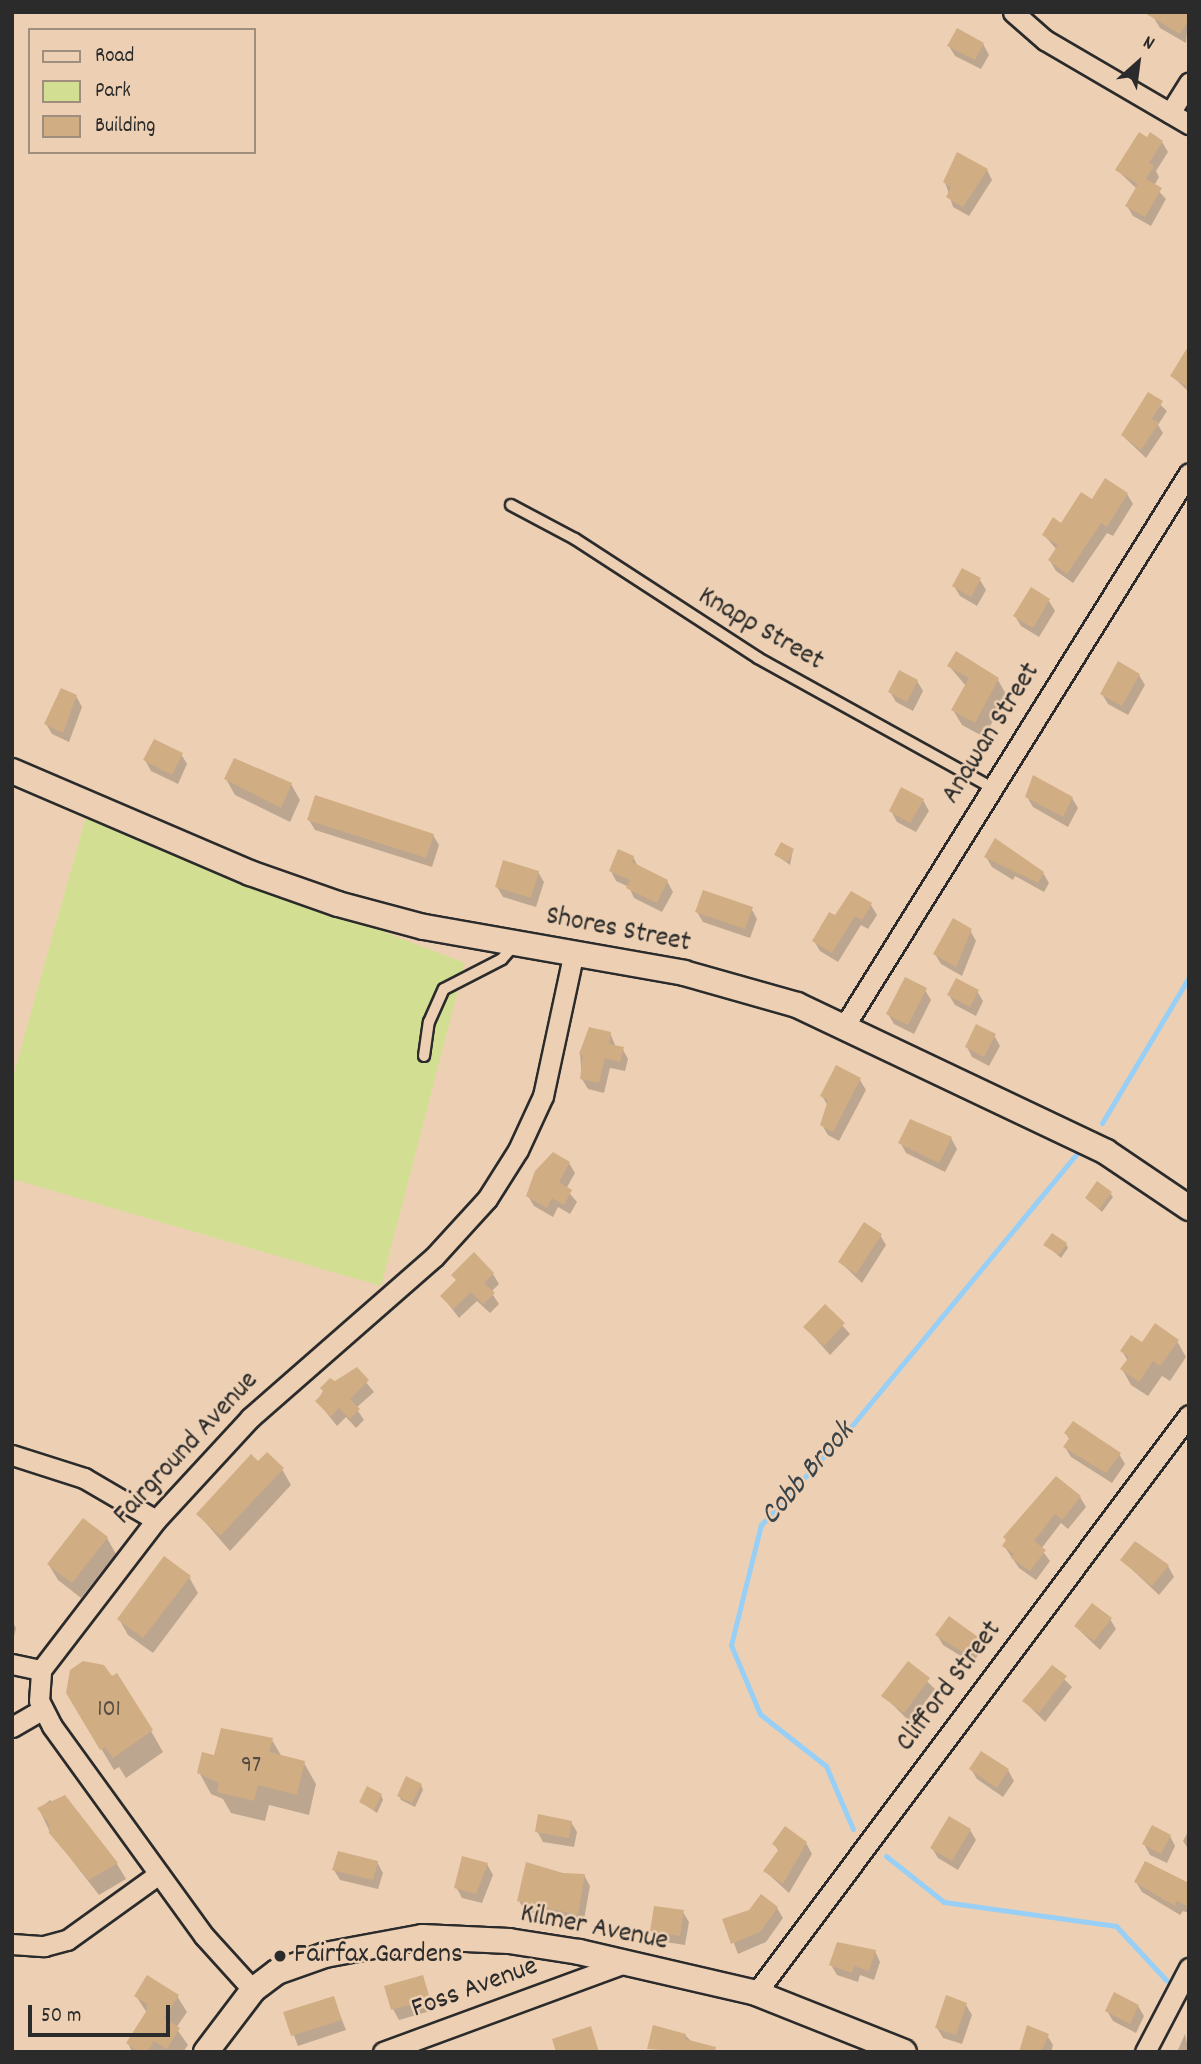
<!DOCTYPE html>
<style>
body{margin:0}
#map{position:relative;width:1201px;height:2064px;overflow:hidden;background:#edd0b3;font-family:Dekko,sans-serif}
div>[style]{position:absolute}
.green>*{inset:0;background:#d2df92}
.shadow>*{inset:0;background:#0003}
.stream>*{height:5px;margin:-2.5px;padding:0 2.5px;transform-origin:2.5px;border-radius:2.5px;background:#97cff6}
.building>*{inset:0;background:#d1ad84}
.roads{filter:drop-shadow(2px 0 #2b2b2b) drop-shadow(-2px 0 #2b2b2b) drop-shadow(0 2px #2b2b2b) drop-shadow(0 -2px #2b2b2b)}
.service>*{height:10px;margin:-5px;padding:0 5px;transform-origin:5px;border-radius:5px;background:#edd0b3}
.minor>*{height:19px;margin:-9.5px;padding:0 9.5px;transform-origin:9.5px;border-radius:9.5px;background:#edd0b3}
.tertiary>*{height:24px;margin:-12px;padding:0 12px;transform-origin:12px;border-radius:12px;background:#edd0b3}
.dots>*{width:19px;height:19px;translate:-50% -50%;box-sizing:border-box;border:4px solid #edd0b3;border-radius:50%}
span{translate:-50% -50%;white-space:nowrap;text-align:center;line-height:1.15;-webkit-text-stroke:5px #edd0b3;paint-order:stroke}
.number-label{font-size:24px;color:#544c41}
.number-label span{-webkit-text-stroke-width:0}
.street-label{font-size:28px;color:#2b2b2b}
.poi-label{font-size:28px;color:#2b2b2b}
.left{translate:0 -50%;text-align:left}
.water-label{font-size:30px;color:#3b4449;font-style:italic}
.frame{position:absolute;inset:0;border:14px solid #2b2b2b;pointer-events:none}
.legend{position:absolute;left:28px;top:28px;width:228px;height:126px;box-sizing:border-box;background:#edd0b3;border:2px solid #9f8e7d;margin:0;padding:9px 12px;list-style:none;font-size:21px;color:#2b2b2b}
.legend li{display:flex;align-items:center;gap:14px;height:35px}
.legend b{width:35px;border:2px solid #9f8e7d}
.north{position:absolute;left:1103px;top:28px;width:70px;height:70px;-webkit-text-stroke:5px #edd0b3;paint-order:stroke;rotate:28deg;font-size:19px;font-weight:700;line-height:28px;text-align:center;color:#2b2b2b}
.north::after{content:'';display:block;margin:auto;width:24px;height:32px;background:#2b2b2b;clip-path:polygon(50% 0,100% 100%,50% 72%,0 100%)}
.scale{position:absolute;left:28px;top:2005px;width:142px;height:32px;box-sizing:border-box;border:4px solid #2b2b2b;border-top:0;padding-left:9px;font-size:21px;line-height:24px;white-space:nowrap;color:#2b2b2b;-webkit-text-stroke:5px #edd0b3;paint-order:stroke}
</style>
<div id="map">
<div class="green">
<i style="clip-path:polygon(86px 817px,465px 963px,381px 1286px,12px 1179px,12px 1080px)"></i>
</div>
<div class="shadow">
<i style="clip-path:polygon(1189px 12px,1186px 43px,1160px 28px,1154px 18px)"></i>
<i style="clip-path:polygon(983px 44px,989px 55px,981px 69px,955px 56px,949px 46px)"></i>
<i style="clip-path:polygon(1162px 142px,1168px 152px,1156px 171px,1159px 177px,1154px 186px,1166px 199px,1151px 226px,1133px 216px,1127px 206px,1137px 189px,1117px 170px)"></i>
<i style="clip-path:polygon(987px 170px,992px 180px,969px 216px,953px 207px,945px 182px)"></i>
<i style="clip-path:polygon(1189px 350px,1189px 392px,1172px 376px)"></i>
<i style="clip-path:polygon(1149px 394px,1167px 411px,1158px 425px,1163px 433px,1146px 458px,1125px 438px)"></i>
<i style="clip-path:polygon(1127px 494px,1133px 504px,1113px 536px,1107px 533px,1073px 583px,1056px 571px,1050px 561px,1057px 550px,1044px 535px,1093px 501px)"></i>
<i style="clip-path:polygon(980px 580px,986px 590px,977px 606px,960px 596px,954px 586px)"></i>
<i style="clip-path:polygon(1049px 601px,1055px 611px,1039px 637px,1021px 626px,1015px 616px)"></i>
<i style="clip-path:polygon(957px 654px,998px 680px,1007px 696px,984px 737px,962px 725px,953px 710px,966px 686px,949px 666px)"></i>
<i style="clip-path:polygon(1139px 675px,1145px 685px,1128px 715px,1108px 704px,1102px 694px)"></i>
<i style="clip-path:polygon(917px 681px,923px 691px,913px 711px,896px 702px,890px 692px)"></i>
<i style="clip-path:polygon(76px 696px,82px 707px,69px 742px,52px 734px,46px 724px)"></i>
<i style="clip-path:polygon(181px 754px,187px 764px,178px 784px,151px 771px,145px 760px)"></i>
<i style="clip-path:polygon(226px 779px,291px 784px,300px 800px,290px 822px,235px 795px)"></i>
<i style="clip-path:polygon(1027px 797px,1072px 798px,1078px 808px,1068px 827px,1033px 807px)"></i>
<i style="clip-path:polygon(923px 800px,929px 811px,916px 832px,897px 822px,891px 811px)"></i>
<i style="clip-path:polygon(309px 820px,433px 835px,439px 845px,432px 867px,315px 830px)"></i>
<i style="clip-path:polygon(793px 850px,790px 865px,776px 855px)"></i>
<i style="clip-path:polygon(633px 857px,639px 868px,667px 881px,673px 892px,662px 912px,634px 898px,629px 887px,616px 881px,611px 871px)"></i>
<i style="clip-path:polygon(986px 857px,1043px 873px,1049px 883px,1044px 892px,1015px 876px,1013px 880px,992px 867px)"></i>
<i style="clip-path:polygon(538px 872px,544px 882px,536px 907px,503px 897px,497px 887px)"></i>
<i style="clip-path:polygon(871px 905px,877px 915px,868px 929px,861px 925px,838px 962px,820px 951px,814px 941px)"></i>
<i style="clip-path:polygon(751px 908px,757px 919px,750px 938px,703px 922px,697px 912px)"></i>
<i style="clip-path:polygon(970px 930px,976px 941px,962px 976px,941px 964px,935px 954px)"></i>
<i style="clip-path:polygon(925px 990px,931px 1000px,914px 1034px,894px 1024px,888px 1014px)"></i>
<i style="clip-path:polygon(977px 991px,983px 1001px,976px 1016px,955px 1005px,949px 995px)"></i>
<i style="clip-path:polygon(610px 1033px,616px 1047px,622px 1048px,628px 1059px,625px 1071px,610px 1068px,604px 1093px,588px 1089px,582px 1079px,580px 1054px)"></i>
<i style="clip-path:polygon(994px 1035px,1000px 1046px,989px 1066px,972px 1057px,967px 1047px)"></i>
<i style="clip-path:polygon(836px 1067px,860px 1080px,866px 1090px,839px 1141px,828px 1135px,822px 1125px,828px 1106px,822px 1096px)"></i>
<i style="clip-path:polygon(951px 1138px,957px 1149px,945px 1172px,906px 1153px,900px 1142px)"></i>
<i style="clip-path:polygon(569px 1163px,575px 1173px,566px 1189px,577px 1202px,570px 1214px,558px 1207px,553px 1217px,534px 1206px,528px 1196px)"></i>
<i style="clip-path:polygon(1110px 1193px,1113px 1197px,1102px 1212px,1087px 1198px)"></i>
<i style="clip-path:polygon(880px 1235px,886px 1245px,862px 1283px,840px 1262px)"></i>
<i style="clip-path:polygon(1066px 1244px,1068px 1248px,1061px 1258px,1046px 1245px)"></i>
<i style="clip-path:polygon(493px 1274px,499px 1284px,491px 1292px,499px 1304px,490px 1313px,477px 1301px,459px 1318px,442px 1296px)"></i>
<i style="clip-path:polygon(825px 1306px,850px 1334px,830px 1355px,805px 1327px)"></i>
<i style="clip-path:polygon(1177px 1341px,1186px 1357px,1170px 1381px,1162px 1376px,1148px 1396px,1131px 1385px,1122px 1369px,1128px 1361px,1122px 1351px)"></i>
<i style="clip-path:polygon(356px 1370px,374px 1392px,356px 1408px,364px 1420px,356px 1428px,346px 1417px,337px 1426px,317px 1401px,330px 1380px,335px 1383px)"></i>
<i style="clip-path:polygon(1066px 1434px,1119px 1454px,1125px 1464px,1112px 1483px,1071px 1457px,1065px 1447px,1070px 1440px)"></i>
<i style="clip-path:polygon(258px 1464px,282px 1469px,291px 1485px,230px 1551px,198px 1514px)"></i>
<i style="clip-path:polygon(1080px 1497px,1086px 1507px,1068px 1529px,1061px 1523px,1041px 1549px,1050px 1561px,1036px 1580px,1019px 1568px,1004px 1546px)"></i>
<i style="clip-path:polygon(107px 1538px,116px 1554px,81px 1598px,58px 1580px,49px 1565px)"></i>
<i style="clip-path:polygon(1136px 1544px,1168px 1566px,1174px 1577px,1159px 1595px,1122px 1560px)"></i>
<i style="clip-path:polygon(189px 1577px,198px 1593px,153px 1653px,128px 1635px,119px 1619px)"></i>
<i style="clip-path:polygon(949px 1619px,977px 1639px,983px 1649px,972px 1663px,943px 1645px,937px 1635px)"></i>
<i style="clip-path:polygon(1110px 1619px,1116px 1629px,1100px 1650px,1076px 1627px)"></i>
<i style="clip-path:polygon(12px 1621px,16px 1628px,12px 1645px)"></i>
<i style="clip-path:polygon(908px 1663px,935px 1689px,910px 1722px,884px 1696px)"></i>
<i style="clip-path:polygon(1053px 1668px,1072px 1687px,1045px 1722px,1025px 1702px)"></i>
<i style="clip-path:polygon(75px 1705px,151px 1731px,163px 1752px,126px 1778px,119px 1767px,114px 1770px)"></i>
<i style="clip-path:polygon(272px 1740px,282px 1757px,304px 1763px,316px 1784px,309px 1815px,269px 1805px,265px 1821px,231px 1813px,223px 1799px,211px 1794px,199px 1772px,216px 1757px)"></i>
<i style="clip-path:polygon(971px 1769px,1008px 1770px,1014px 1781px,1003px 1797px,977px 1779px)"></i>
<i style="clip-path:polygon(421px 1785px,423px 1790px,415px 1807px,401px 1800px,399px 1795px)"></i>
<i style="clip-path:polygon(381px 1795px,383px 1800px,377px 1813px,361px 1802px)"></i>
<i style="clip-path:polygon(50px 1800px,117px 1864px,126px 1879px,99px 1895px,50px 1832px,39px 1809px)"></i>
<i style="clip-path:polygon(571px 1822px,577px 1832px,574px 1847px,543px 1842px,537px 1831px)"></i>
<i style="clip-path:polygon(970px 1830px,976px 1840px,958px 1870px,938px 1858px,932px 1848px)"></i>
<i style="clip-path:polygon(1189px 1830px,1189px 1850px,1183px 1841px)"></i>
<i style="clip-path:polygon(1170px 1836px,1175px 1846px,1167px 1863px,1150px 1855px,1144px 1844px)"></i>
<i style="clip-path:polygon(806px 1843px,812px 1854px,789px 1893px,765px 1871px,779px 1852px,774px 1844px)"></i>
<i style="clip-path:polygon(377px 1862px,383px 1873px,378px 1889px,340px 1880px,334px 1870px)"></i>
<i style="clip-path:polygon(487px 1864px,493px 1875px,482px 1903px,462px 1898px,456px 1887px)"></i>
<i style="clip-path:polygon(563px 1875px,584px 1875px,590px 1886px,583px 1925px,525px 1911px,519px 1901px)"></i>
<i style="clip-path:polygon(1136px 1882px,1189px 1885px,1189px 1913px,1183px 1911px,1180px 1915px,1142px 1892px)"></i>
<i style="clip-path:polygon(777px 1908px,783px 1918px,766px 1942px,738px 1954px,725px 1920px)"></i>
<i style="clip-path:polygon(683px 1912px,689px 1922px,685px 1945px,658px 1941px,652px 1931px)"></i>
<i style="clip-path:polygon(875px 1951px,880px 1962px,874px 1980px,860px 1975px,858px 1982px,837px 1975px,831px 1965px)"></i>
<i style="clip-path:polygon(422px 1977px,434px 2010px,399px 2020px,393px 2009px)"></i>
<i style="clip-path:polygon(136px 1996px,177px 1996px,187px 2012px,176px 2028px,188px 2045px,183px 2052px,132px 2052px,128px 2043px,147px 2013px)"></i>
<i style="clip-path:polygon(333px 1998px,346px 2030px,298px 2046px,285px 2013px)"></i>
<i style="clip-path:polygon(966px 2005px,972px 2015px,962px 2044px,943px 2038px,937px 2028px)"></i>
<i style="clip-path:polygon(1138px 2006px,1144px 2016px,1136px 2033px,1113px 2021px,1107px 2011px)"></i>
<i style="clip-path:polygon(1185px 2034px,1189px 2052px,1177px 2052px)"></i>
<i style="clip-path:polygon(685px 2035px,702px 2052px,649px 2049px)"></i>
<i style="clip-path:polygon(1047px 2035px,1053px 2045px,1051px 2052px,1023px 2052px)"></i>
</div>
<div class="stream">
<i style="left:1102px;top:1123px;width:170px;rotate:-59.2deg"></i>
<i style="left:853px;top:1829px;width:69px;rotate:-113.2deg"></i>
<i style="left:826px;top:1766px;width:84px;rotate:-141.8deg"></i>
<i style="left:760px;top:1714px;width:75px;rotate:-112.8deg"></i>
<i style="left:731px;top:1645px;width:124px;rotate:-76deg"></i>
<i style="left:761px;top:1525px;width:138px;rotate:-47.6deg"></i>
<i style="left:854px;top:1423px;width:352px;rotate:-50.4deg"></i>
<i style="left:886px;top:1856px;width:74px;rotate:38.4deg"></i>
<i style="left:944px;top:1902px;width:174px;rotate:7.9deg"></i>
<i style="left:1116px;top:1926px;width:74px;rotate:47.2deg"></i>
</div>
<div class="building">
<i style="clip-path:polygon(1143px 12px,1189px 12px,1189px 20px,1180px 34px)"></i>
<i style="clip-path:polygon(957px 28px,984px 43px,975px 60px,947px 46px)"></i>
<i style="clip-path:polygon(1139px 132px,1147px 137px,1150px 132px,1163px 141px,1149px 163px,1154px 166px,1146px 179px,1162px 188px,1145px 217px,1125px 206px,1138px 184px,1115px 170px)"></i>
<i style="clip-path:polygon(957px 152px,988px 169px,963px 207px,946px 197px,951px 187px,943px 182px)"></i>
<i style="clip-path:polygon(1189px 345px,1189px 388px,1170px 376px)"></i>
<i style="clip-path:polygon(1148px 392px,1163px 401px,1152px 419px,1159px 423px,1141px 450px,1121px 435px)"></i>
<i style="clip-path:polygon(1105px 478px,1128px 493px,1107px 527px,1101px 523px,1067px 574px,1048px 560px,1058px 545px,1042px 535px,1053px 517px,1061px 523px,1081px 492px,1092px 499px)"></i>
<i style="clip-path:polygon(962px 568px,981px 578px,971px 597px,952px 586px)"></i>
<i style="clip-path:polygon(1031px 587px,1050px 599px,1033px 628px,1013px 616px)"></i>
<i style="clip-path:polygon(956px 651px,999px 678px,975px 723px,951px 710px,969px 678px,947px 666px)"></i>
<i style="clip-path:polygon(1118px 661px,1140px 674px,1122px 706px,1100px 694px)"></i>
<i style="clip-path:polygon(899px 670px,918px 680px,907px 702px,888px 692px)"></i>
<i style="clip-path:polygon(61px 688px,77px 695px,63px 733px,44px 724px)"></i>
<i style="clip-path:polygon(154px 739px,183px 753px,172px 775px,143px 760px)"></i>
<i style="clip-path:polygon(234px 758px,292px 783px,281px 808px,224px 779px)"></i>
<i style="clip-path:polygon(1033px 775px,1073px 797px,1063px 817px,1025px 797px)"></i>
<i style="clip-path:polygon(901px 787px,924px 799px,910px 823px,889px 811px)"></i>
<i style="clip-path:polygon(315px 795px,434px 834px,426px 858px,307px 820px)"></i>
<i style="clip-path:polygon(995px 838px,1044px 872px,1038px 883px,984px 857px)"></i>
<i style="clip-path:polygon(781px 842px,794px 849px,788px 862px,774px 855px)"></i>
<i style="clip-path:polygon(618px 849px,634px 856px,632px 862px,668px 880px,657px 903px,626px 888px,630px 880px,609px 871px)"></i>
<i style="clip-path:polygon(503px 860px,539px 871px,531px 898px,495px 887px)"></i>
<i style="clip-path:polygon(703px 890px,753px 907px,745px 929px,695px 912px)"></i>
<i style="clip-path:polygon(851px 891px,872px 903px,862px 920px,855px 916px,832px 953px,812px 941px,829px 912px,835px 915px)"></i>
<i style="clip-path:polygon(953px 918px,972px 929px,956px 967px,933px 954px)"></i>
<i style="clip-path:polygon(905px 977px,927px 988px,908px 1025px,886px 1014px)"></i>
<i style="clip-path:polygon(956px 978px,979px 990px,970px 1007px,947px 995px)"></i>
<i style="clip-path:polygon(976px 1024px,996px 1034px,984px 1057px,965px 1047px)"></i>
<i style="clip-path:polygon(589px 1027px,611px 1032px,609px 1044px,624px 1047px,620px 1062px,605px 1058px,599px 1083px,580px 1079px,583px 1055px,579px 1054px)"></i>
<i style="clip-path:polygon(836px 1065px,861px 1078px,833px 1132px,820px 1125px,828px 1100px,820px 1096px)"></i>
<i style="clip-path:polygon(910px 1119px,952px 1137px,939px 1163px,898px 1143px)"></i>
<i style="clip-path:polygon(553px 1152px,570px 1162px,559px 1182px,572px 1190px,564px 1205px,552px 1198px,547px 1208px,526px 1196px,535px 1171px)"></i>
<i style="clip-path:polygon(1097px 1181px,1112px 1192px,1099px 1209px,1085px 1198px)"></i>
<i style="clip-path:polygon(864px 1222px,882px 1234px,856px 1274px,838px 1262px)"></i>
<i style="clip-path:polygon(1052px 1233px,1067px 1243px,1059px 1255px,1043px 1245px)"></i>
<i style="clip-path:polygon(474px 1252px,494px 1273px,484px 1283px,495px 1293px,483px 1304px,471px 1292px,453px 1309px,440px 1296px,456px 1280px,451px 1275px)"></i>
<i style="clip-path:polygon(825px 1304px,845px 1323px,824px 1346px,803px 1327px)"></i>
<i style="clip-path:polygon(1155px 1323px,1179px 1340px,1160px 1366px,1153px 1361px,1139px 1382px,1120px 1369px,1129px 1357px,1120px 1351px,1131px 1335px,1142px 1342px)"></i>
<i style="clip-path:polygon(357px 1367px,369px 1380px,350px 1399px,360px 1409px,350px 1419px,339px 1408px,331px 1417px,315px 1401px,324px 1392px,320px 1388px,330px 1378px,335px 1381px)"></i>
<i style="clip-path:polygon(1073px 1421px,1121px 1453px,1106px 1473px,1063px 1447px,1070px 1437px,1064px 1433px)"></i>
<i style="clip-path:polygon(267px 1452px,284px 1468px,220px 1536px,196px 1514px,251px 1454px,258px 1461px)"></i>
<i style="clip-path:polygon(1056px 1476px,1081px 1496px,1062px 1520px,1055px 1514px,1034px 1541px,1046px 1550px,1030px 1571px,1011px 1558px,1014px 1554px,1002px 1546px,1006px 1540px,1003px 1537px)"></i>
<i style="clip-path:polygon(83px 1518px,108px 1537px,72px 1583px,47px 1564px)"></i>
<i style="clip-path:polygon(1135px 1541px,1169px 1565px,1152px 1586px,1120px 1560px)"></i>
<i style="clip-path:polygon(164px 1556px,191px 1576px,143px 1638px,117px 1619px)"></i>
<i style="clip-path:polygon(1092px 1603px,1112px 1618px,1094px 1641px,1074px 1626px)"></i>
<i style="clip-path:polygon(949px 1616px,978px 1637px,966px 1654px,935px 1635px)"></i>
<i style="clip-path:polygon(83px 1661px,104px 1665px,112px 1676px,117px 1673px,153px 1730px,113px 1758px,105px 1747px,100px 1750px,66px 1693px,70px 1670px)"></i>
<i style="clip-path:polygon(908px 1661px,930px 1678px,904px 1713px,881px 1696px)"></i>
<i style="clip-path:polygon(1052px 1665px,1067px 1676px,1039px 1713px,1022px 1701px)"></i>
<i style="clip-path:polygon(221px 1728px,273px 1738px,269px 1752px,305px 1761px,297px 1795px,258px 1785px,254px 1801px,217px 1792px,219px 1783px,197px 1773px,202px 1752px,214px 1755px)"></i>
<i style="clip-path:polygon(981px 1751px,1009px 1769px,997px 1788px,969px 1769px)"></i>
<i style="clip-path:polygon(406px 1776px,422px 1784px,412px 1803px,397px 1796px)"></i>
<i style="clip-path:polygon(367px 1786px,382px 1794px,374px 1810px,359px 1802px)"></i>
<i style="clip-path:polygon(65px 1795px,118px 1863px,89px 1880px,49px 1833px,49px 1824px,37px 1808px)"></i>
<i style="clip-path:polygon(538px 1814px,572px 1821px,569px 1838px,535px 1832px)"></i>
<i style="clip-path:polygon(949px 1816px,971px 1829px,952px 1861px,930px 1848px)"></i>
<i style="clip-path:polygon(1152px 1825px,1171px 1835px,1161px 1854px,1142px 1844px)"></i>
<i style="clip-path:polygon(785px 1826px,807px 1842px,783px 1884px,763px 1871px,779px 1849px,772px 1844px)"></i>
<i style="clip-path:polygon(338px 1851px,378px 1861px,373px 1880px,332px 1870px)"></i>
<i style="clip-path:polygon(462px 1856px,488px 1863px,476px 1894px,454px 1888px)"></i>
<i style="clip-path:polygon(1145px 1861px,1189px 1883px,1189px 1907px,1177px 1901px,1175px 1906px,1134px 1882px)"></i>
<i style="clip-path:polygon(526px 1862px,563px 1873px,585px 1874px,578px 1915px,517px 1901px)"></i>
<i style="clip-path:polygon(761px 1894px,778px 1907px,760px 1932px,731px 1944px,722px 1919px,749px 1910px)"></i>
<i style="clip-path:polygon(654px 1906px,684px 1910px,680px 1936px,650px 1931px)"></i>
<i style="clip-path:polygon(837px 1942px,876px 1950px,869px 1971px,854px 1966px,852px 1973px,829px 1965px)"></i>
<i style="clip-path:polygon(147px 1975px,179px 1995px,164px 2018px,180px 2028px,167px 2049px,154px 2041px,147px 2052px,139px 2052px,126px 2043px,147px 2010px,147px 2004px,134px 1996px)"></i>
<i style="clip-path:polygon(423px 1975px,430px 1999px,391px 2010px,384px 1986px)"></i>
<i style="clip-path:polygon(1114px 1992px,1139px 2005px,1130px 2024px,1105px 2011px)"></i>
<i style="clip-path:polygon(946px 1995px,967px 2003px,956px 2035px,935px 2028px)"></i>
<i style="clip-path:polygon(334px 1996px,342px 2020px,291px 2036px,283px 2012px)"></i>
<i style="clip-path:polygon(653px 2025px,686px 2034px,685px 2039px,716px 2047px,715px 2052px,647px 2049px)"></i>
<i style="clip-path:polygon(1027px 2025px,1049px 2034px,1041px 2052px,1019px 2052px)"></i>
<i style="clip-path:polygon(591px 2026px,599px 2052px,556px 2052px,552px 2039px)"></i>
</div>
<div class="roads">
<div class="service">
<i style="left:511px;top:505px;width:72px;rotate:28deg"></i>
<i style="left:575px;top:539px;width:218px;rotate:33deg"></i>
<i style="left:758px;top:658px;width:266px;rotate:29deg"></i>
<i style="left:424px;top:1056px;width:34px;rotate:-82deg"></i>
<i style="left:429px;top:1022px;width:36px;rotate:-66deg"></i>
<i style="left:444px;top:989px;width:65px;rotate:-27.3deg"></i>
<i style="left:502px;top:959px;width:18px;rotate:-49deg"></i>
</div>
<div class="minor">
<i style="left:1013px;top:12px;width:43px;rotate:41.2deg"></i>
<i style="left:1045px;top:40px;width:167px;rotate:30.3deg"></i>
<i style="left:1170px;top:113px;width:36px;rotate:-58deg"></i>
<i style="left:845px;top:1025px;width:650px;rotate:-58.07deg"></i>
<i style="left:12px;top:1455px;width:76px;rotate:17.7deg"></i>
<i style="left:84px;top:1478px;width:83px;rotate:30.3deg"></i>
<i style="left:12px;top:1664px;width:30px;rotate:12deg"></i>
<i style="left:12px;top:1727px;width:34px;rotate:-30deg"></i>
<i style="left:12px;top:1944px;width:32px;rotate:4deg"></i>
<i style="left:44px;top:1946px;width:24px;rotate:-15deg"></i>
<i style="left:67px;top:1940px;width:113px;rotate:-35.7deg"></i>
<i style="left:253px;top:1990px;width:73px;rotate:-132.2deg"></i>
<i style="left:204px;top:1936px;width:259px;rotate:-125.9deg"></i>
<i style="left:52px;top:1726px;width:28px;rotate:-117deg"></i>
<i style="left:39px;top:1701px;width:31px;rotate:-86deg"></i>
<i style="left:41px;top:1670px;width:189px;rotate:-52.5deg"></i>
<i style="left:156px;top:1520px;width:139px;rotate:-47.3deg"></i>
<i style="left:250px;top:1418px;width:244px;rotate:-41.2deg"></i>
<i style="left:434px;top:1257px;width:79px;rotate:-47.6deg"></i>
<i style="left:487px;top:1199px;width:58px;rotate:-57.7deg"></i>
<i style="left:518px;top:1150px;width:60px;rotate:-65.2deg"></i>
<i style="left:543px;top:1096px;width:147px;rotate:-77.9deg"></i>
<i style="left:756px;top:1993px;width:722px;rotate:-53.16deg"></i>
<i style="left:383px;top:2052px;width:258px;rotate:-20.2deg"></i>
<i style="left:1145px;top:2052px;width:95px;rotate:-62.4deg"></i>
</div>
<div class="tertiary">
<i style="left:12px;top:771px;width:259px;rotate:23.2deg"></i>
<i style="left:250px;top:873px;width:93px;rotate:19.4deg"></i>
<i style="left:338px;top:904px;width:89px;rotate:15deg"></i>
<i style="left:424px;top:927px;width:264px;rotate:10deg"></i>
<i style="left:684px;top:973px;width:117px;rotate:15.8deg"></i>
<i style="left:797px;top:1005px;width:342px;rotate:25.4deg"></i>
<i style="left:1106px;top:1152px;width:100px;rotate:34deg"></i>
<i style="left:206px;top:2052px;width:78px;rotate:-52.8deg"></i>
<i style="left:253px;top:1990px;width:30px;rotate:-37deg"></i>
<i style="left:277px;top:1972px;width:51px;rotate:-19.5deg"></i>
<i style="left:325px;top:1955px;width:99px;rotate:-10.5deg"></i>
<i style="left:422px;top:1937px;width:87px;rotate:2.6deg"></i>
<i style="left:509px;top:1941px;width:71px;rotate:8.9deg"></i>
<i style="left:579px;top:1952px;width:182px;rotate:13deg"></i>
<i style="left:756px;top:1993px;width:159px;rotate:21.7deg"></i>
</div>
</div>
<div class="dots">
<i style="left:280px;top:1956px;background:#2b2b2b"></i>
</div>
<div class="number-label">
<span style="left:109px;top:1711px">101</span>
<span style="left:251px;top:1767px">97</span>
</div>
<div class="street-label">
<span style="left:760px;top:630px;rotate:30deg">Knapp Street</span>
<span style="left:992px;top:734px;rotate:-58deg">Anawan Street</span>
<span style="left:618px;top:931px;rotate:11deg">Shores Street</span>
<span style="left:187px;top:1449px;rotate:-47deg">Fairground Avenue</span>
<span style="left:950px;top:1687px;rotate:-53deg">Clifford Street</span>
<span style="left:594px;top:1929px;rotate:11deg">Kilmer Avenue</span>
<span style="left:475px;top:1989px;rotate:-20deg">Foss Avenue</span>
</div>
<div class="poi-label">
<span class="left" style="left:294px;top:1956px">Fairfax Gardens</span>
</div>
<div class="water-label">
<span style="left:809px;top:1475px;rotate:-49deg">Cobb Brook</span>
</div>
<div class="frame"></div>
<ul class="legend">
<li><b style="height:9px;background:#edd0b3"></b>Road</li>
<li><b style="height:19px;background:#d2df92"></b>Park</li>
<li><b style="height:19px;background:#d1ad84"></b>Building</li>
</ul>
<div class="north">N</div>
<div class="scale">50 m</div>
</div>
